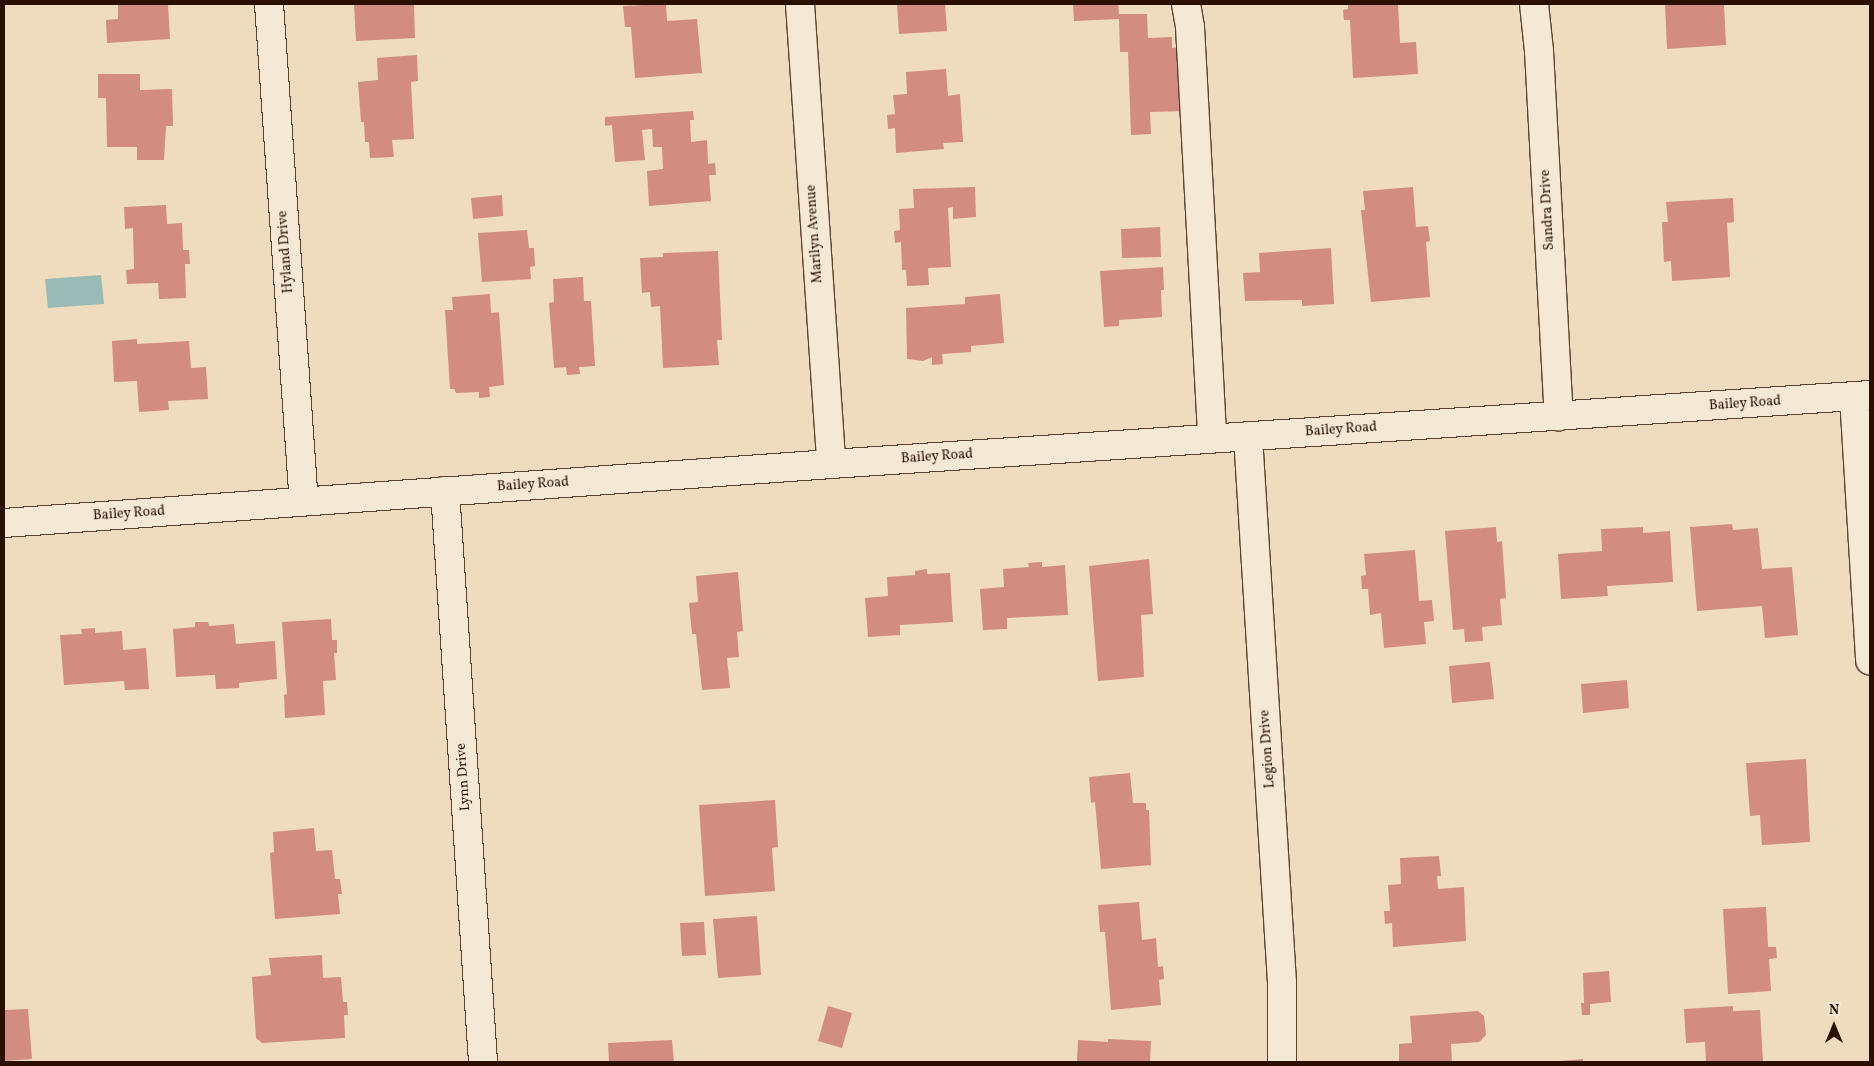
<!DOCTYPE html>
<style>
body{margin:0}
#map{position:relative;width:1874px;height:1066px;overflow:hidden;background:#efdcbe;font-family:Vollkorn,serif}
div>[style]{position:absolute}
.water>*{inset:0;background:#9abab6}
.building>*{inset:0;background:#d38c80}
.roads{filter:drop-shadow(1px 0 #5c4331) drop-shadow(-1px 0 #5c4331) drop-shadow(0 1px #5c4331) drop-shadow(0 -1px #5c4331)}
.minor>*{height:28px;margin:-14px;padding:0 14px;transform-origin:14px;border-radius:14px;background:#f5e8d5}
span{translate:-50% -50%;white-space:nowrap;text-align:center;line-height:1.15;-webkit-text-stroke:4px #f5e8d5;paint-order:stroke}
.street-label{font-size:14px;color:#2b1002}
.frame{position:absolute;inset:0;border:5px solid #2b1002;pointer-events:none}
.north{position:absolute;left:1809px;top:1001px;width:50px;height:50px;-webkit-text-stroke:4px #f5e8d5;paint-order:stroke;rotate:0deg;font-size:14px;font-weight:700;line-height:20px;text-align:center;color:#2b1002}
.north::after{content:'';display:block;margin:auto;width:18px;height:22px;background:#2b1002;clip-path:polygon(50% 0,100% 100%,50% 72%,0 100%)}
</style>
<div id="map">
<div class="water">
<i style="clip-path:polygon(101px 275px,104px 304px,48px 308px,45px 279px)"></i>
</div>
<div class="building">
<i style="clip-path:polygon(118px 4px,168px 4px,170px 39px,107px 43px,106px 20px,118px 19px)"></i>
<i style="clip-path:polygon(354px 4px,414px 4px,415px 38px,356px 41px)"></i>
<i style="clip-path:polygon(666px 4px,667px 21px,697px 19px,702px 73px,635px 78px,631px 27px,625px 27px,623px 6px)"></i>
<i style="clip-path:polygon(897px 4px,945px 4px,947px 31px,899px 34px)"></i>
<i style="clip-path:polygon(1073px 4px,1118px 4px,1119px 14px,1147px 14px,1148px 38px,1172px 37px,1172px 48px,1185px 47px,1188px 111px,1150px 112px,1151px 134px,1131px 135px,1128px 52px,1120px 52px,1119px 19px,1074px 21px)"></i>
<i style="clip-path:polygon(1348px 4px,1398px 4px,1400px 43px,1416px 42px,1418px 74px,1353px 78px,1350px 20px,1344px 20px,1343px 10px,1348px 9px)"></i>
<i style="clip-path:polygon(1665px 4px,1724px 4px,1726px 45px,1667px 49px)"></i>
<i style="clip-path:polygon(417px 55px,418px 81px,411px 82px,414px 139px,392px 140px,394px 157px,370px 158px,369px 142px,365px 142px,364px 122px,361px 122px,358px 82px,378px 80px,377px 58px)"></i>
<i style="clip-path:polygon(946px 69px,948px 96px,960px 94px,963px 142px,943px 143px,944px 149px,896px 153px,895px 128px,888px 129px,887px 115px,895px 114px,893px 95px,907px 94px,906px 72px)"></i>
<i style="clip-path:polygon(98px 74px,140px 74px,140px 90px,172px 89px,173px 126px,166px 126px,164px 160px,137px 160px,137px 147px,107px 147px,106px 98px,98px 98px)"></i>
<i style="clip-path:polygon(693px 111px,694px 120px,690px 120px,691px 142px,707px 140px,708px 164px,715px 163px,716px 175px,709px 175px,711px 201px,649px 206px,647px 171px,663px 169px,662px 147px,653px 147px,652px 129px,642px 130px,645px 160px,615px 162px,612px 125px,605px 126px,605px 117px)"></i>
<i style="clip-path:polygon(975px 187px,976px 217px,953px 219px,953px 207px,948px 208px,951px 267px,928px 268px,929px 285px,907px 286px,906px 270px,902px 270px,901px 242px,895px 243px,894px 231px,900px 230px,899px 209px,914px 208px,913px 189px)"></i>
<i style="clip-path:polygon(1413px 187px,1416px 227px,1428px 226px,1430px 241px,1426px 242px,1430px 297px,1371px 302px,1361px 210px,1365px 210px,1363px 191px)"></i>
<i style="clip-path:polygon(502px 195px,503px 216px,473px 219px,471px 198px)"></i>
<i style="clip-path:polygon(1733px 198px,1734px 222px,1727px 223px,1730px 277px,1672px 281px,1671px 261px,1664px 262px,1662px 222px,1668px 222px,1666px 202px)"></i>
<i style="clip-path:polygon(166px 205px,167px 224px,182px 223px,183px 250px,189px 250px,190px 264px,185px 264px,186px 298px,159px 299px,158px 283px,127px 284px,126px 270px,134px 269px,133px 228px,125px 229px,124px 207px)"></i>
<i style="clip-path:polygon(1160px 227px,1161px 257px,1122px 258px,1121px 229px)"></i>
<i style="clip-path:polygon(527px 230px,529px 248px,534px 248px,535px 266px,530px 267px,531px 279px,482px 282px,478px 233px)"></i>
<i style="clip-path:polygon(1331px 248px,1334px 304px,1302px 306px,1302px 300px,1245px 301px,1243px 273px,1260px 272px,1259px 253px)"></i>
<i style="clip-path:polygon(718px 251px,722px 340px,717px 340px,719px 365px,663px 368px,660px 306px,651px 307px,650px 292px,642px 293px,640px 258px,663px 257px,663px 253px)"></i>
<i style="clip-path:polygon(1163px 267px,1164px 290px,1161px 290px,1162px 317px,1119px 320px,1119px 326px,1104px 327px,1100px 271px)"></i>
<i style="clip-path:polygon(583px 277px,584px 301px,591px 301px,595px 366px,579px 367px,580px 374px,567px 375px,566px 367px,554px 368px,549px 303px,554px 302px,553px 279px)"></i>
<i style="clip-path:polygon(490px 294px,491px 313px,499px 312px,504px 385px,489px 387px,490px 397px,479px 398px,479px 392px,456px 393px,454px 389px,450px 389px,445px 310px,453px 310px,452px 297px)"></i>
<i style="clip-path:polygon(1000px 294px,1004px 343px,971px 346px,971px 352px,942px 354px,943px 364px,932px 365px,932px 357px,923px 361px,907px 359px,906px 308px,965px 304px,965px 297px)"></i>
<i style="clip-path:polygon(137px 339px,137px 344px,189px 341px,191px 368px,206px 367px,208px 399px,168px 401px,169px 410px,139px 412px,137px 381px,114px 382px,112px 341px)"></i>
<i style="clip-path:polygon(1732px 524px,1733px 530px,1758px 528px,1762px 569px,1792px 567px,1798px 635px,1765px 638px,1762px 606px,1697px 611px,1690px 527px)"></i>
<i style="clip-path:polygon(1496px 527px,1497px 542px,1502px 541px,1506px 598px,1500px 599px,1502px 625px,1482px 627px,1483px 641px,1465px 642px,1464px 629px,1453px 630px,1445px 531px)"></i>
<i style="clip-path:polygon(1643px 527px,1643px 533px,1670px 531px,1673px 582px,1607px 586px,1608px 596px,1561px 599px,1558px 554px,1602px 551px,1601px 529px)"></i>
<i style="clip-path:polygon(1415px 550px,1419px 601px,1432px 600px,1434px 621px,1424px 622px,1426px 644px,1384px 648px,1381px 613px,1370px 615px,1368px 589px,1362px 589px,1361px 576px,1366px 575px,1364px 554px)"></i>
<i style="clip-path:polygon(1149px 559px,1153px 614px,1141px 615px,1144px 677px,1098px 681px,1089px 566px)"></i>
<i style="clip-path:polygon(1042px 562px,1042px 567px,1065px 565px,1068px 615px,1007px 618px,1007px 629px,983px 630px,980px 589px,1004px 587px,1003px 569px,1029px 567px,1028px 563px)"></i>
<i style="clip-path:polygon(927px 569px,927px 574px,950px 573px,953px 622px,900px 625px,900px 635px,868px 637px,865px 598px,888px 596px,887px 577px,915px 575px,915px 571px)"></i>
<i style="clip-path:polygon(738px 572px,743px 631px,737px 632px,739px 657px,727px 658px,730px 688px,702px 690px,696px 634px,692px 634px,689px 603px,698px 602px,696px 576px)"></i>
<i style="clip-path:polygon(331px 619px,332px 640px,337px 640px,337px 653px,334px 653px,336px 680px,323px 681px,325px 715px,285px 718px,284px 695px,287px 694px,282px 622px)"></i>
<i style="clip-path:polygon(195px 622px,208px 622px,209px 626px,234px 624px,236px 644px,275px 641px,277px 679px,239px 683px,239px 688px,216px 689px,215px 675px,176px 677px,173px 629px,195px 627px)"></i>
<i style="clip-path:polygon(95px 628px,95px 633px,122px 631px,123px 650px,146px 648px,149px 689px,125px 690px,124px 681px,64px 685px,60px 635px,82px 634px,81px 629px)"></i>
<i style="clip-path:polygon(1490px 662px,1494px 699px,1452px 703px,1449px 666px)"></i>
<i style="clip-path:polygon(1627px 680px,1629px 708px,1583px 713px,1581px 684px)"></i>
<i style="clip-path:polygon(1806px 759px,1810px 842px,1762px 845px,1760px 815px,1750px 816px,1746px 763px)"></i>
<i style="clip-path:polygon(1130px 773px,1133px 803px,1146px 803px,1146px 810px,1149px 810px,1151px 865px,1101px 869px,1095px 802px,1091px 803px,1089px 777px)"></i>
<i style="clip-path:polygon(775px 800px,778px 847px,772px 848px,775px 891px,705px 896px,699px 805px)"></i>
<i style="clip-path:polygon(314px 828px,316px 851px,332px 850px,335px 879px,340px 879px,342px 894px,338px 894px,340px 914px,275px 919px,270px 853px,274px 852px,273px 832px)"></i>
<i style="clip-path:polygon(1439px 856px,1441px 876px,1437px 876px,1438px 889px,1464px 887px,1466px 941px,1393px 947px,1392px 923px,1385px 924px,1384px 911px,1390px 911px,1388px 885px,1401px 884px,1400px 858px)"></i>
<i style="clip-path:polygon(1139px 902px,1142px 940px,1156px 938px,1158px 967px,1163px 966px,1164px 979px,1159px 980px,1161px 1005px,1111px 1010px,1105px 932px,1100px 932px,1098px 905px)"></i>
<i style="clip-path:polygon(1766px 907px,1768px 947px,1776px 947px,1777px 958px,1769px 959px,1771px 991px,1728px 994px,1723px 909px)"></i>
<i style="clip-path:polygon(757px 916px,761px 975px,718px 978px,713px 919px)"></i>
<i style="clip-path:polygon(704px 922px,706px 955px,682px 956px,680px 923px)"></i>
<i style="clip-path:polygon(322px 955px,323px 978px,341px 977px,343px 1002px,347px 1002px,348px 1015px,344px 1015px,345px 1038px,262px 1043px,256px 1038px,252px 977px,271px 975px,269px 958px)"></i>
<i style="clip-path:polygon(1609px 971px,1611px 1002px,1590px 1004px,1590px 1015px,1582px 1015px,1581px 1003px,1584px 1003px,1583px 973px)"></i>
<i style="clip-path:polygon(828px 1006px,852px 1013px,842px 1048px,818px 1041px)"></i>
<i style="clip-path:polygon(1733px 1006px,1733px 1011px,1760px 1010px,1763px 1062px,1706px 1062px,1705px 1042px,1686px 1043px,1684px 1009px)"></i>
<i style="clip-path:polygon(28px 1009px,32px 1059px,4px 1061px,4px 1010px)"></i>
<i style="clip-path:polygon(1478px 1011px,1484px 1016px,1486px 1035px,1479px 1042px,1451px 1044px,1452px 1062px,1399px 1062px,1399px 1044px,1412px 1043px,1410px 1016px)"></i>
<i style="clip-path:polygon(1108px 1039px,1151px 1041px,1150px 1062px,1077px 1062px,1078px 1040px,1108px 1042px)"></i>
<i style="clip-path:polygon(672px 1040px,674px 1062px,609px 1062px,608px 1043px)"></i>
<i style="clip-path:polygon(1583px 1059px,1583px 1062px,1559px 1062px,1559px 1061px)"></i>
</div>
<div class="roads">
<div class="minor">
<i style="left:269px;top:4px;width:498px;rotate:86deg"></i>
<i style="left:800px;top:4px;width:461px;rotate:86.1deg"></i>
<i style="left:1186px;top:4px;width:23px;rotate:80deg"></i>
<i style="left:1190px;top:27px;width:412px;rotate:86.9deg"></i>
<i style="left:1534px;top:4px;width:47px;rotate:83.9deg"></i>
<i style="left:1539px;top:51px;width:366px;rotate:86.9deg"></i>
<i style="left:1854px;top:396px;width:265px;rotate:86.5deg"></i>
<i style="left:1248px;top:436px;width:548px;rotate:86.44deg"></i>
<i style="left:1282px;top:983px;width:79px;rotate:90deg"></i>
<i style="left:445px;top:491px;width:572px;rotate:86.19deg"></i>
<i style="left:4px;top:523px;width:829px;rotate:-4.08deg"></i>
<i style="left:831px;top:464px;width:1041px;rotate:-3.8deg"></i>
</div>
</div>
<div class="street-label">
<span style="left:1548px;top:210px;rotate:-93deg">Sandra Drive</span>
<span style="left:815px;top:234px;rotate:-94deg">Marilyn Avenue</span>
<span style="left:286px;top:252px;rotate:-94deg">Hyland Drive</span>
<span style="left:1745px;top:404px;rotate:-4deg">Bailey Road</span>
<span style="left:1341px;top:430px;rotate:-4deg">Bailey Road</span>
<span style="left:937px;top:457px;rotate:-4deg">Bailey Road</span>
<span style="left:533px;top:485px;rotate:-4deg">Bailey Road</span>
<span style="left:129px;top:514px;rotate:-4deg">Bailey Road</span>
<span style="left:1268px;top:749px;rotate:-94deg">Legion Drive</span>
<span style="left:464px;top:777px;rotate:-94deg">Lynn Drive</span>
</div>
<div class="frame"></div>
<div class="north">N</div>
</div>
